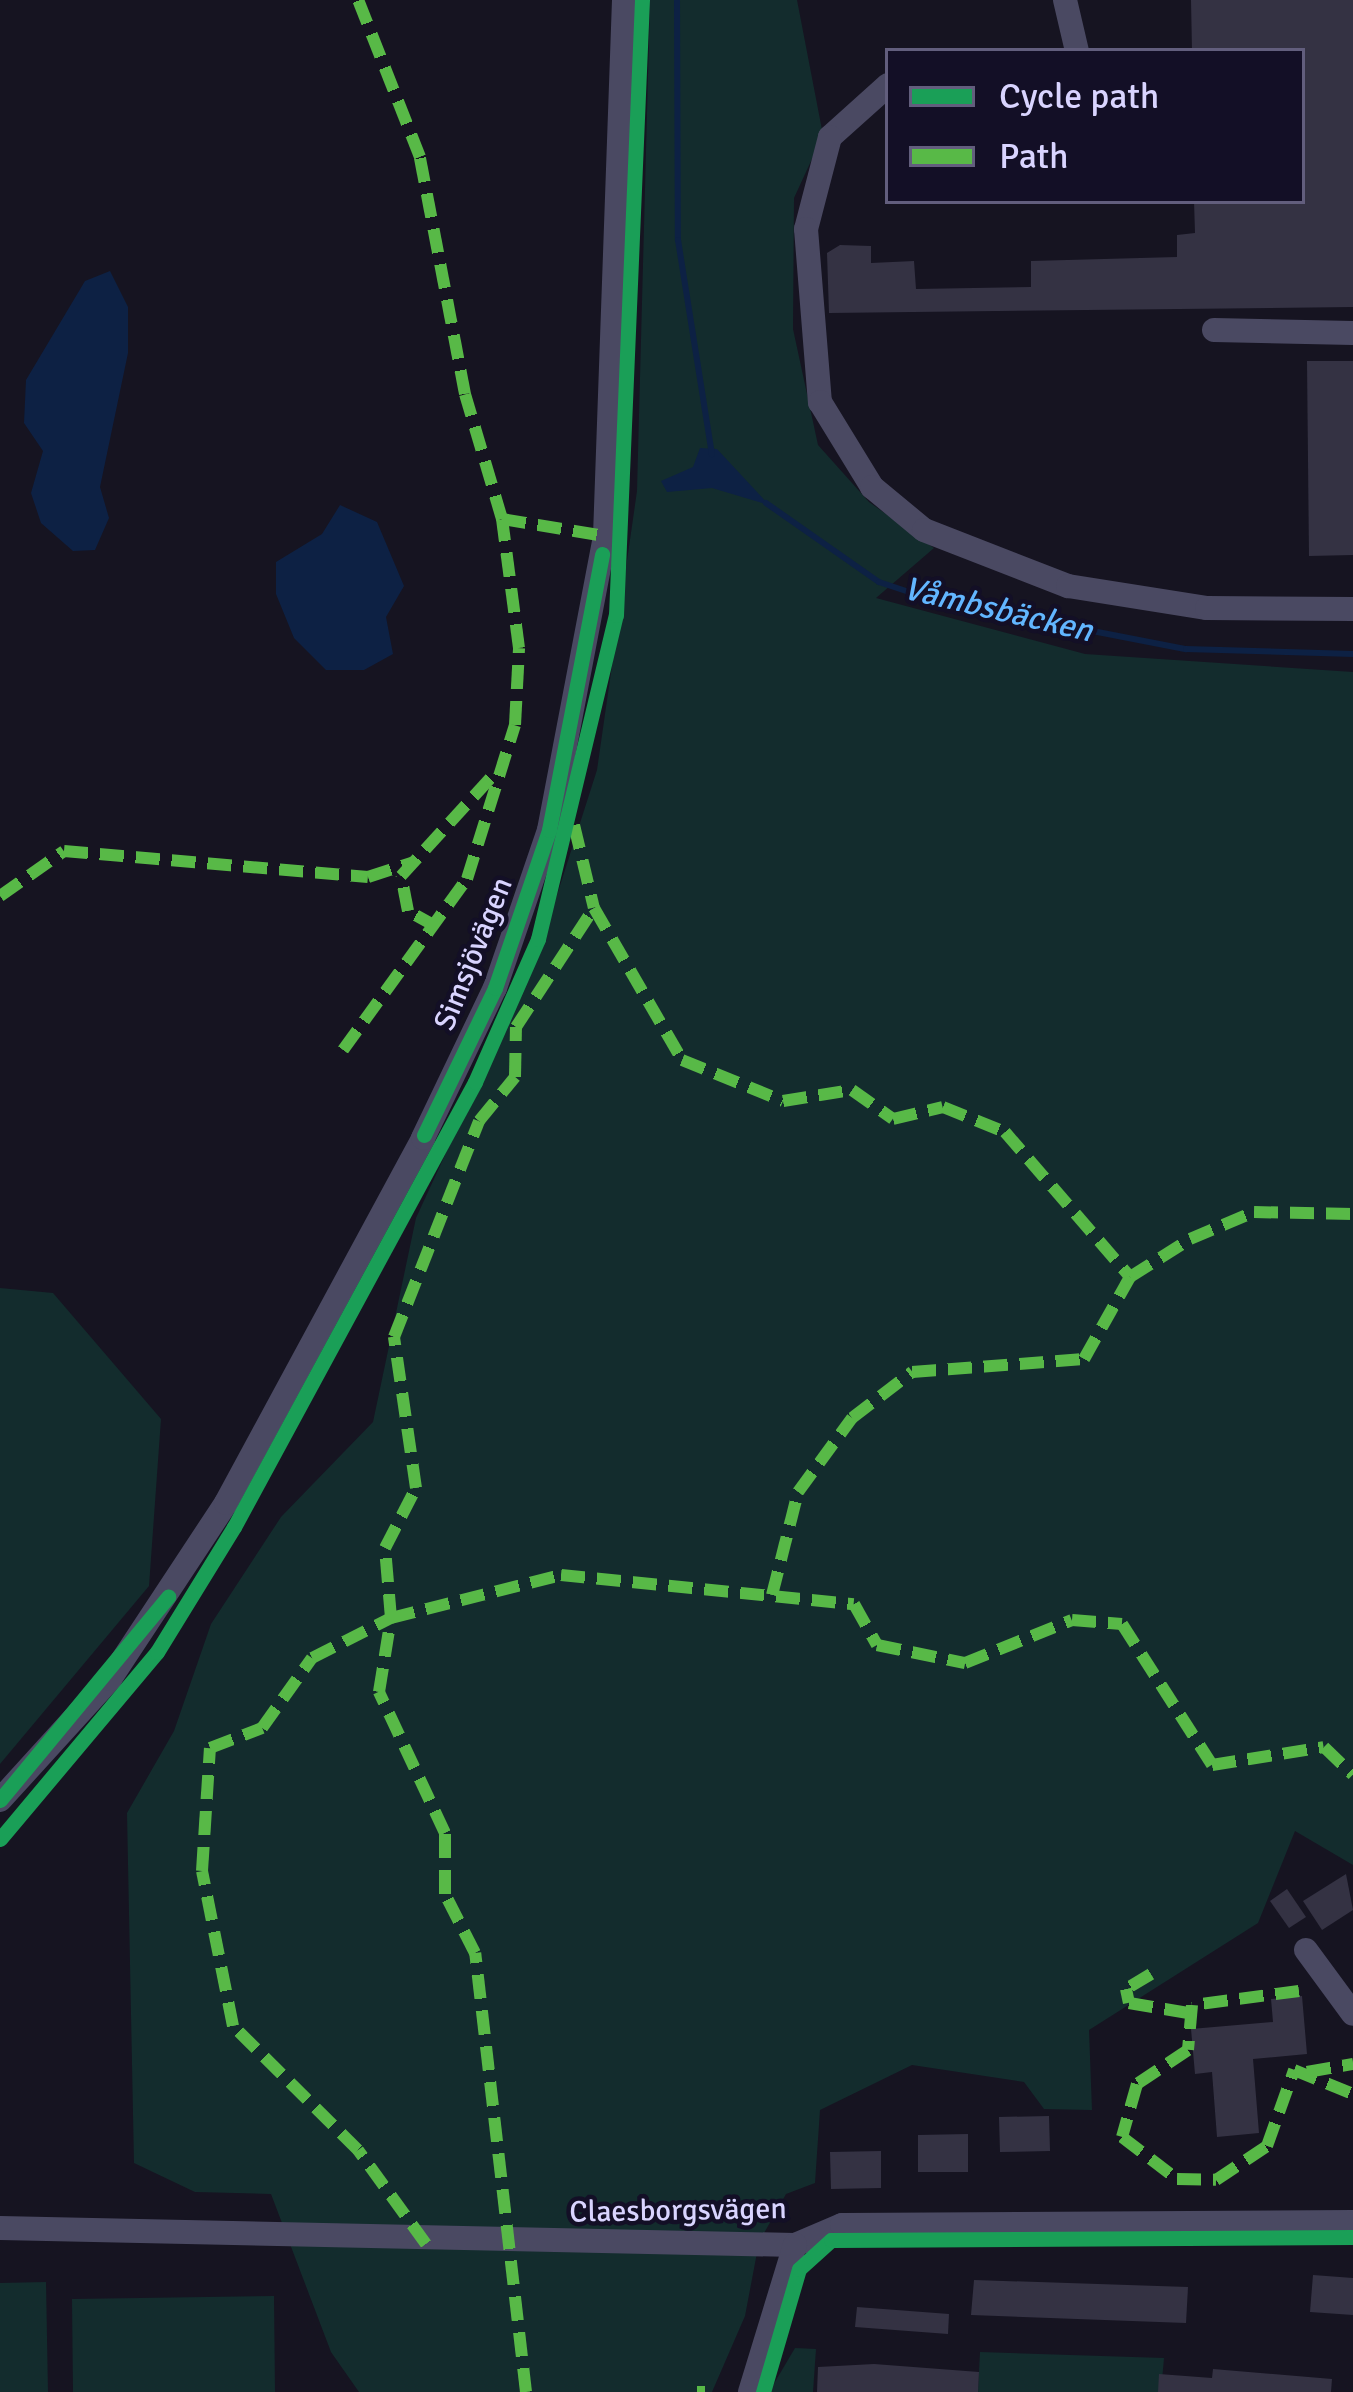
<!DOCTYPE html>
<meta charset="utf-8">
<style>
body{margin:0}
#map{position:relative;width:1353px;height:2392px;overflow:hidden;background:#161421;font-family:Signika,sans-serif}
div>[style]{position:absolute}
.green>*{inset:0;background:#132c2d}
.water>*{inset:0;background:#0d2144}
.stream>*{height:6px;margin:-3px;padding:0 3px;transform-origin:3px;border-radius:3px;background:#0d2144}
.building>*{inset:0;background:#343243}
.minor>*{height:24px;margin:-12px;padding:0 12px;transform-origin:12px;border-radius:12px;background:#4a4962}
.quiet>*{height:12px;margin-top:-6px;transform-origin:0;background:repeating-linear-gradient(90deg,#58b947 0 24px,transparent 0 36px)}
.cycleway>*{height:15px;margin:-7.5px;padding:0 7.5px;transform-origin:7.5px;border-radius:7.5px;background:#1a9f57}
span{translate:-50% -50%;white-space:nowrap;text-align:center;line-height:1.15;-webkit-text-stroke:9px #130f26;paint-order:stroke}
.street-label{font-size:30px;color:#d9d4ff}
.water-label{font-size:33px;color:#62b6ff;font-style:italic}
.legend{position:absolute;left:885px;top:48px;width:420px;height:156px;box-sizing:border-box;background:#130f26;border:3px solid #625e7d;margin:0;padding:15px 21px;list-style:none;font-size:36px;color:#d9d4ff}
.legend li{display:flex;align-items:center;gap:24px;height:60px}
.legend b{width:60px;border:3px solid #625e7d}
</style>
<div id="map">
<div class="green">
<i style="clip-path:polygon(650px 0,797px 0,823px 135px,794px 198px,793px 329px,818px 445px,869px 502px,934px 548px,876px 598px,1085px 654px,1353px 672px,1353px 1865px,1295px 1831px,1258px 1923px,1089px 2030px,1092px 2110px,1044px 2109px,1024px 2082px,912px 2065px,820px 2110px,815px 2183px,786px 2194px,759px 2242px,745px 2316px,712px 2392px,359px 2392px,331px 2352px,271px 2194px,195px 2192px,134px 2163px,127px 1813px,174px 1731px,211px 1624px,281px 1517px,373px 1422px,416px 1218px,539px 951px,597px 770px,637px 491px)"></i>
<i style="clip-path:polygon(0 1288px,53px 1293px,161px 1419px,149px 1586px,0 1764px)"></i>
<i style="clip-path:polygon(46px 2282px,48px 2392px,0 2392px,0 2283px)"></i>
<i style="clip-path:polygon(274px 2296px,275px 2392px,73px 2392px,72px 2299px)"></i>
<i style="clip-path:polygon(795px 2348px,816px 2349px,813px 2392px,769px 2392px)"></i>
<i style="clip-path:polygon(980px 2352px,1164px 2358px,1161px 2392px,978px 2392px)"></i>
</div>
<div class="water">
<i style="clip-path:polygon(110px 271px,128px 307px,128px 353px,100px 487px,109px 518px,95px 550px,73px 551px,41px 523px,31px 493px,43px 451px,24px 423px,26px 380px,85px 281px)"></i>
<i style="clip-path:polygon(700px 448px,717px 449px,769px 505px,712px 488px,667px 492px,661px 481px,693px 467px)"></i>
<i style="clip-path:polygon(340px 505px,377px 522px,404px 586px,386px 617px,393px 654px,364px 670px,326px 670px,294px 638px,276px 594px,276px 562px,322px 534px)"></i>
</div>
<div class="stream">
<i style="left:677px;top:0;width:240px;rotate:89.8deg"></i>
<i style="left:678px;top:240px;width:217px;rotate:81deg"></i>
<i style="left:766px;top:503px;width:138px;rotate:35deg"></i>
<i style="left:879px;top:582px;width:57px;rotate:18.4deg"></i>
<i style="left:933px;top:600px;width:258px;rotate:11deg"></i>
<i style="left:1186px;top:649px;width:167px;rotate:1.7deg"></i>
</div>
<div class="building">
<i style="clip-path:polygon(1191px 0,1353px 0,1353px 307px,829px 313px,827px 253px,840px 245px,871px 246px,871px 263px,914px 261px,916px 289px,1031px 287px,1031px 261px,1177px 257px,1177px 235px,1195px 233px,1194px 201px,1302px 201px,1302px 51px,1192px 51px)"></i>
<i style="clip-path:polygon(1307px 361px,1353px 361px,1353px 555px,1309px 556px)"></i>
<i style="clip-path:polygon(1346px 1874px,1353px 1910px,1322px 1930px,1303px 1901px)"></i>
<i style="clip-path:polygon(1287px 1889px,1306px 1917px,1289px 1928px,1270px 1901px)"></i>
<i style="clip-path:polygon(1302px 1996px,1307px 2054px,1253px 2059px,1259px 2133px,1217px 2137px,1212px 2072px,1195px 2074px,1191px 2029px,1273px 2022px,1271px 1999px)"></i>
<i style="clip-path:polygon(1049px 2116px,1050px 2151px,1000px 2152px,999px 2117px)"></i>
<i style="clip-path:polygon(968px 2134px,968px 2172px,918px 2172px,918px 2135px)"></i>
<i style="clip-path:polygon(881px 2151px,881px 2188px,831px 2189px,830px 2152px)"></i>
<i style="clip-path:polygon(1313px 2275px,1353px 2278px,1353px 2315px,1310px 2312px)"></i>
<i style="clip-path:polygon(974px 2280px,1188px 2287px,1186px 2323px,971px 2315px)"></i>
<i style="clip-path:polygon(857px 2307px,949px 2314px,948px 2334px,855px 2327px)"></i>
<i style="clip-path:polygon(874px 2364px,979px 2372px,978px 2392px,817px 2392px,818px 2367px)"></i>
<i style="clip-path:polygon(1213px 2369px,1332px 2379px,1331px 2392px,1158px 2392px,1159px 2374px,1212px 2378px)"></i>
</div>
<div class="minor">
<i style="left:1065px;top:0;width:52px;rotate:76.8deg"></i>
<i style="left:888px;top:85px;width:78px;rotate:138.1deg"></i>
<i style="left:830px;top:137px;width:95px;rotate:104.6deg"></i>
<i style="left:806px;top:229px;width:174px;rotate:85.4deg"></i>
<i style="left:820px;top:402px;width:100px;rotate:58.5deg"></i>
<i style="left:872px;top:487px;width:67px;rotate:39.6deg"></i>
<i style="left:924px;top:530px;width:155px;rotate:21.3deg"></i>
<i style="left:1068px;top:586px;width:141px;rotate:9deg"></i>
<i style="left:1207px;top:608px;width:146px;rotate:0.4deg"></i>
<i style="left:1214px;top:330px;width:139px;rotate:1.2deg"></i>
<i style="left:0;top:1800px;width:164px;rotate:-47.7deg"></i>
<i style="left:110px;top:1679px;width:211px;rotate:-56.6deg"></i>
<i style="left:226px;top:1503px;width:415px;rotate:-61.6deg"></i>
<i style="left:423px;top:1138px;width:166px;rotate:-64.4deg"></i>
<i style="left:495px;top:988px;width:167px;rotate:-71.1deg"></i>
<i style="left:549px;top:830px;width:299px;rotate:-79.2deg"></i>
<i style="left:605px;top:536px;width:536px;rotate:-87.97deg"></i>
<i style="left:1306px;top:1950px;width:79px;rotate:53.7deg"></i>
<i style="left:0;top:2228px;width:795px;rotate:1.23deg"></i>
<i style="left:795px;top:2245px;width:51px;rotate:-23.1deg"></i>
<i style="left:842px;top:2225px;width:511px;rotate:-0.34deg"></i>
<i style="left:750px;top:2392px;width:154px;rotate:-73deg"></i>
</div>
<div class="quiet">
<i style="left:502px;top:519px;width:104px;rotate:9.4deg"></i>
<i style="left:574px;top:825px;width:85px;rotate:76.5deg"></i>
<i style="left:594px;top:908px;width:176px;rotate:59.9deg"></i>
<i style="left:682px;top:1060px;width:109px;rotate:22.1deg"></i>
<i style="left:783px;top:1101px;width:70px;rotate:-9.1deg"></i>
<i style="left:852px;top:1090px;width:50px;rotate:35.3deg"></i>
<i style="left:893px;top:1119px;width:51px;rotate:-13.5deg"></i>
<i style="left:943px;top:1107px;width:67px;rotate:22deg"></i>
<i style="left:1005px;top:1132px;width:191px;rotate:49.2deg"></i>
<i style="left:0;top:896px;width:78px;rotate:-35.1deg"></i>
<i style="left:64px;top:851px;width:305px;rotate:4.9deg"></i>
<i style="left:368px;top:877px;width:48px;rotate:-18.1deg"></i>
<i style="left:437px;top:927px;width:33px;rotate:-151deg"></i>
<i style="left:408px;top:911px;width:36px;rotate:-101deg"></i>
<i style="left:401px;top:876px;width:138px;rotate:-47.6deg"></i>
<i style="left:343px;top:1050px;width:211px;rotate:-54.1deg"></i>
<i style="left:467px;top:879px;width:161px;rotate:-72.7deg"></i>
<i style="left:515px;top:725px;width:77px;rotate:-87deg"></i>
<i style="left:519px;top:648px;width:130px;rotate:-97.5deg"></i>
<i style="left:502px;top:519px;width:130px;rotate:-106.5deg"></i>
<i style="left:465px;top:394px;width:241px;rotate:-100.8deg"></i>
<i style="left:420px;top:157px;width:169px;rotate:-111.5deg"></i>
<i style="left:772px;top:1595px;width:106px;rotate:-75.8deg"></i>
<i style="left:798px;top:1492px;width:92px;rotate:-53.9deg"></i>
<i style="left:852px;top:1418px;width:76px;rotate:-37.5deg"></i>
<i style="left:912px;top:1372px;width:172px;rotate:-4.3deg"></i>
<i style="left:1084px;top:1359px;width:94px;rotate:-60.7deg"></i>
<i style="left:1130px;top:1277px;width:71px;rotate:-32.3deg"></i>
<i style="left:1190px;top:1239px;width:69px;rotate:-22.9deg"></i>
<i style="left:1254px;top:1212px;width:99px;rotate:1.2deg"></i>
<i style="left:1151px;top:1974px;width:29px;rotate:149deg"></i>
<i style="left:1126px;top:1989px;width:14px;rotate:78deg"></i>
<i style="left:1129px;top:2003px;width:60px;rotate:9.6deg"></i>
<i style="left:1299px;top:1991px;width:108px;rotate:172.5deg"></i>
<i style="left:1192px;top:2005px;width:45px;rotate:95.1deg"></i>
<i style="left:1188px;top:2050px;width:61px;rotate:146.3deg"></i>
<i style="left:1137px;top:2084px;width:55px;rotate:105.8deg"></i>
<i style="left:1122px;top:2137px;width:69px;rotate:37.4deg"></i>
<i style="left:1177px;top:2179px;width:39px;rotate:1deg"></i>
<i style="left:1216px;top:2180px;width:61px;rotate:-33.7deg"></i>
<i style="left:1267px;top:2146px;width:81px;rotate:-70.4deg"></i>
<i style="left:1294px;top:2070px;width:64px;rotate:22.1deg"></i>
<i style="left:1307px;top:2072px;width:47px;rotate:-9.9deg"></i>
<i style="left:426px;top:2244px;width:116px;rotate:-125.9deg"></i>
<i style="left:358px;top:2150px;width:176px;rotate:-135.2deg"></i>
<i style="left:233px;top:2026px;width:158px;rotate:-101.3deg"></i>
<i style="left:202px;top:1871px;width:123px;rotate:-86.3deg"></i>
<i style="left:210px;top:1748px;width:56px;rotate:-21deg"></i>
<i style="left:262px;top:1728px;width:86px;rotate:-54.5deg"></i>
<i style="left:312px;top:1658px;width:89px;rotate:-26.9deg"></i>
<i style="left:391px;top:1618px;width:175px;rotate:-14.2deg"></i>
<i style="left:561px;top:1575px;width:294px;rotate:5.7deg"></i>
<i style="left:854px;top:1604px;width:47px;rotate:60.7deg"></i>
<i style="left:877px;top:1645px;width:90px;rotate:11.6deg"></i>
<i style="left:965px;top:1663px;width:115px;rotate:-21.9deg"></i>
<i style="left:1072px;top:1620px;width:50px;rotate:4.6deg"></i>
<i style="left:1122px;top:1624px;width:167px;rotate:57.4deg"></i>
<i style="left:1212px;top:1765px;width:113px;rotate:-9.1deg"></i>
<i style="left:1324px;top:1747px;width:40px;rotate:44deg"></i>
<i style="left:526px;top:2392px;width:442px;rotate:-96.6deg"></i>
<i style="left:475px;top:1953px;width:66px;rotate:-117deg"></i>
<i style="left:445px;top:1894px;width:61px;rotate:-90deg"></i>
<i style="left:445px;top:1833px;width:156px;rotate:-115.1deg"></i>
<i style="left:379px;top:1692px;width:75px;rotate:-80.8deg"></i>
<i style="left:391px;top:1618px;width:70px;rotate:-94.9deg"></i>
<i style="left:385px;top:1548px;width:68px;rotate:-62.7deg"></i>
<i style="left:416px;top:1488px;width:153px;rotate:-98.3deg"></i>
<i style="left:394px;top:1337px;width:232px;rotate:-68.5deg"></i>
<i style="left:479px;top:1121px;width:57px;rotate:-50.7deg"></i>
<i style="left:515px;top:1077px;width:50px;rotate:-88.9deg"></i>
<i style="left:516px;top:1027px;width:142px;rotate:-56.8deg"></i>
<i style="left:697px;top:2392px;width:8px"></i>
</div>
<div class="cycleway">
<i style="left:424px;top:1135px;width:163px;rotate:-64.2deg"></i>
<i style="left:495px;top:988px;width:167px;rotate:-71.1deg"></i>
<i style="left:549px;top:830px;width:281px;rotate:-79.1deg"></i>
<i style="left:0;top:1800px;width:264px;rotate:-50.4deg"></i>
<i style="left:0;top:1839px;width:244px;rotate:-50deg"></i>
<i style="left:157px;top:1652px;width:147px;rotate:-58.4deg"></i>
<i style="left:234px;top:1527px;width:506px;rotate:-61.56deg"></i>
<i style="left:475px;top:1082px;width:156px;rotate:-66.2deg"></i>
<i style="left:538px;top:939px;width:333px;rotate:-76.5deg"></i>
<i style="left:616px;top:615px;width:616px;rotate:-87.58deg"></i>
<i style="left:763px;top:2392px;width:128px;rotate:-73.7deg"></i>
<i style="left:799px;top:2269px;width:43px;rotate:-42.2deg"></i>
<i style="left:831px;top:2240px;width:522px;rotate:-0.33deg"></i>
</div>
<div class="street-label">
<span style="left:474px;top:954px;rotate:-68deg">Simsjövägen</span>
<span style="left:678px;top:2211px;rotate:-1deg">Claesborgsvägen</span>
</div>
<div class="water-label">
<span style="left:998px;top:610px;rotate:13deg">Våmbsbäcken</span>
</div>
<ul class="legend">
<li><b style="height:15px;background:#1a9f57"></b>Cycle path</li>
<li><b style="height:15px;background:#58b947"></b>Path</li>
</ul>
</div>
